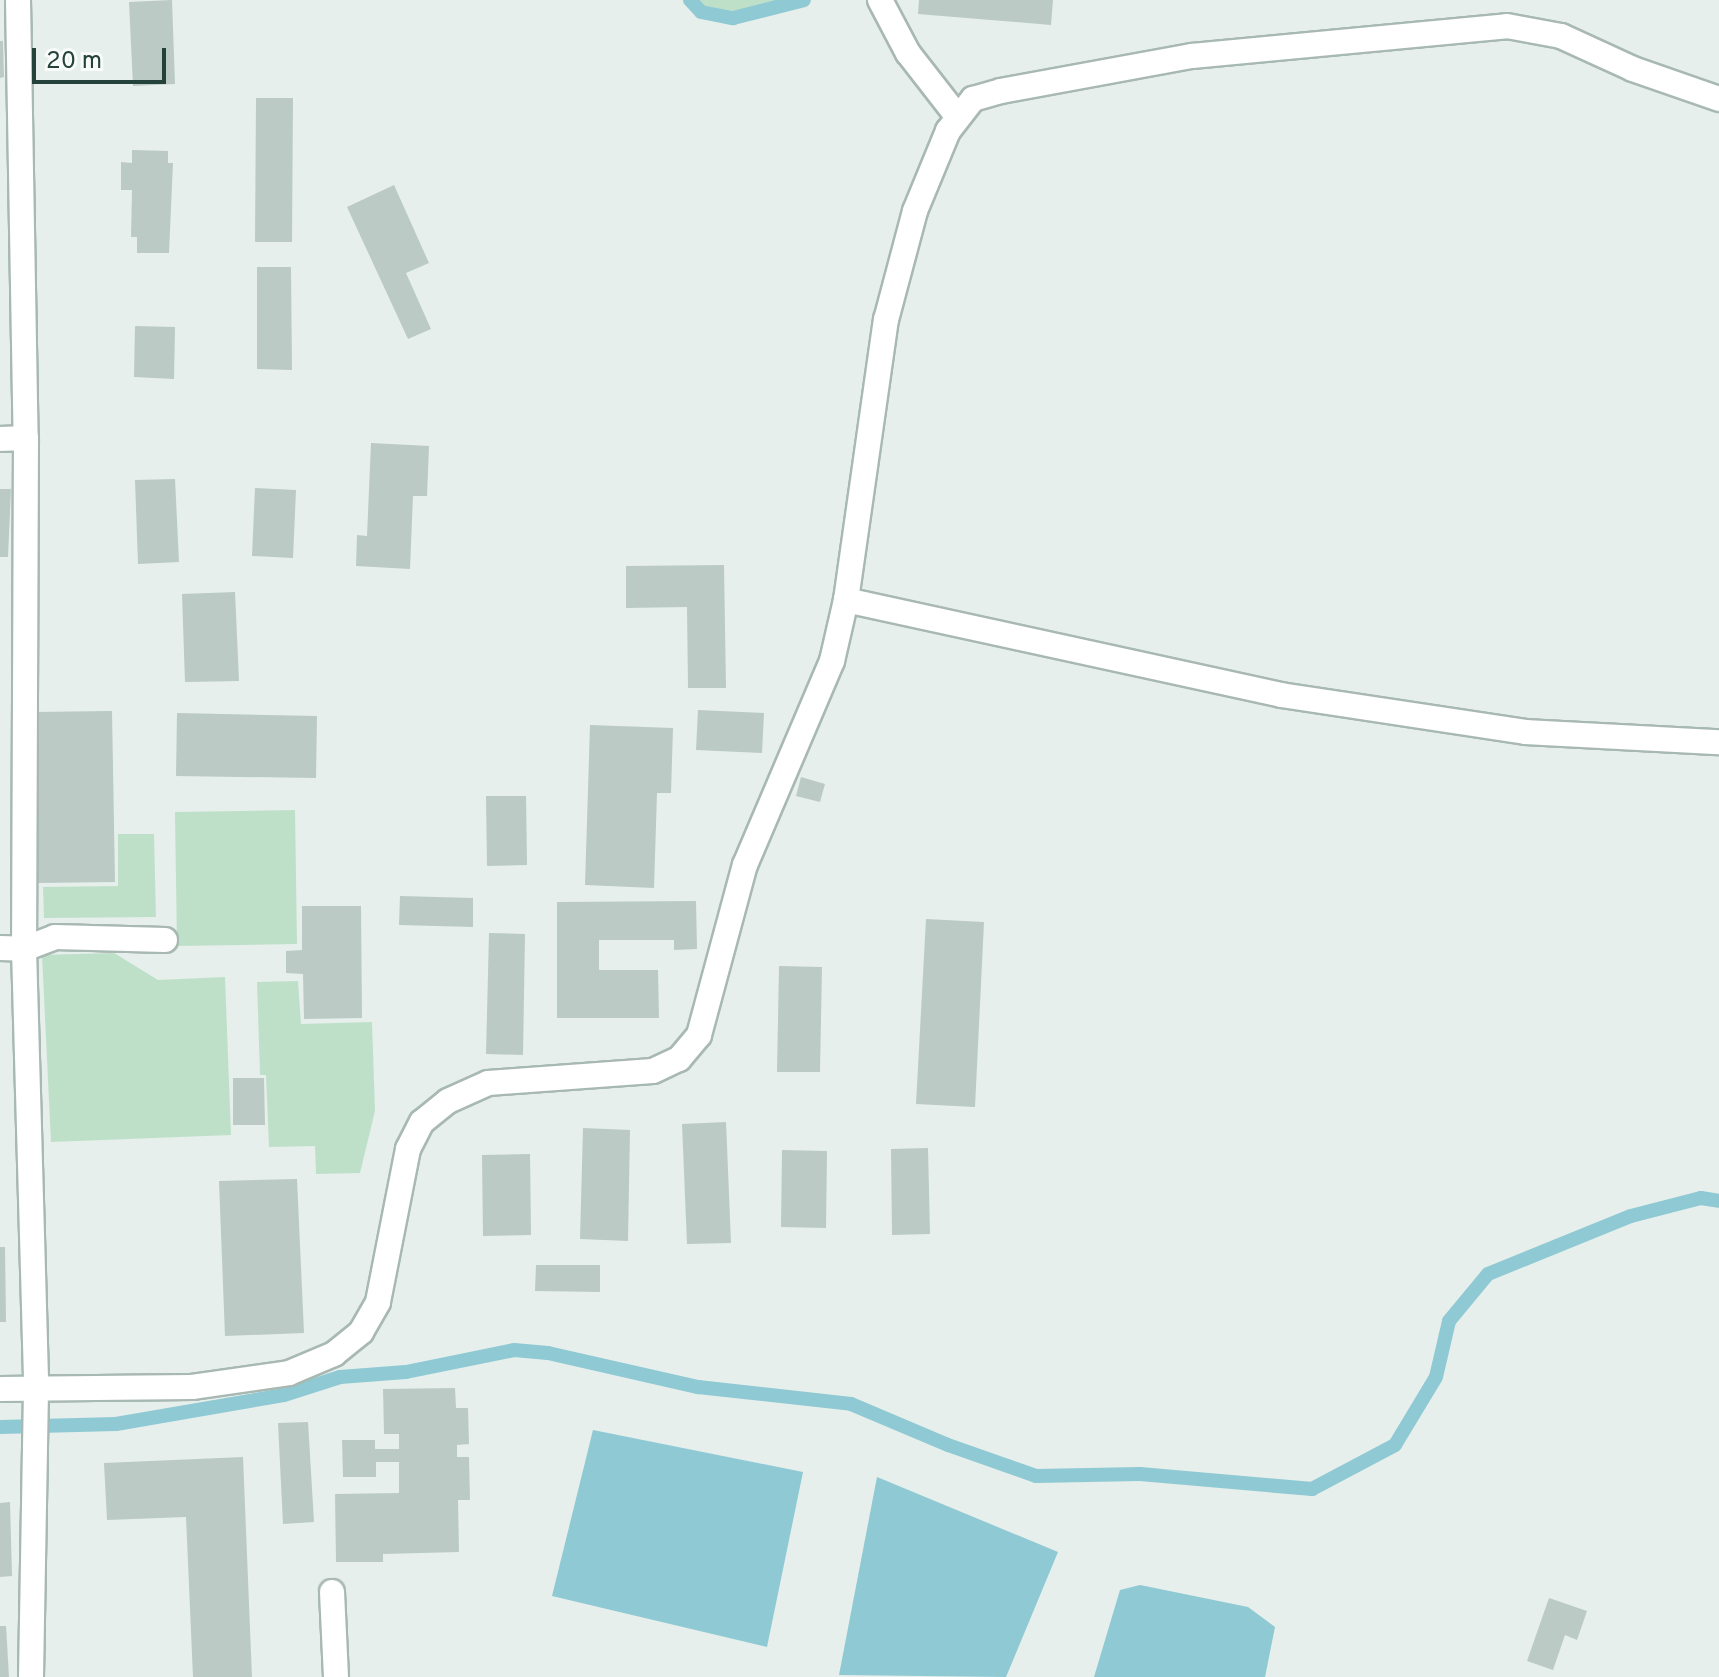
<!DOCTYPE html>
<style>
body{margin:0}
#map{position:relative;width:1719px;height:1677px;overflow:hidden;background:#e6efeb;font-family:Overpass,sans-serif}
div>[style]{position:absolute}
.green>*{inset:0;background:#bfe0c8}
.water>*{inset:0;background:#8ec9d4}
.stream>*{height:14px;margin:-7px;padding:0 7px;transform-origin:7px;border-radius:7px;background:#8ec9d4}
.building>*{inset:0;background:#bbcac4}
.roads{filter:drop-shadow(2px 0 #a8b8b2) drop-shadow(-2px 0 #a8b8b2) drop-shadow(0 2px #a8b8b2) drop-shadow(0 -2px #a8b8b2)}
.street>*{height:24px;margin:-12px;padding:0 12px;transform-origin:12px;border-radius:12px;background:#fff}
span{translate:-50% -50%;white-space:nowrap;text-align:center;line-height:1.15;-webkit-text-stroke:6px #f7fbf9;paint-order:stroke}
.scale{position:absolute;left:32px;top:48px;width:134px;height:36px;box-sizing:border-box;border:4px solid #24423a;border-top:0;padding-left:10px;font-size:24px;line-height:28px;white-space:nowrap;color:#24423a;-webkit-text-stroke:6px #f7fbf9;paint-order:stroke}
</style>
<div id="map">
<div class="green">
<i style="clip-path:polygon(696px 0,790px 0,730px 12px,702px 7px)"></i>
<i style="clip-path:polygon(295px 810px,297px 944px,177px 946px,175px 812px)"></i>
<i style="clip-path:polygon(118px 834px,154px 834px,156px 917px,44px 918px,43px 887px,118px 886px)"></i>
<i style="clip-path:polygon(114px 953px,158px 980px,225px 977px,231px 1135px,51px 1142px,42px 955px)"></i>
<i style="clip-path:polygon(298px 981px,301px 1024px,372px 1022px,375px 1111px,360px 1173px,316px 1174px,315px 1146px,269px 1147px,266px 1075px,260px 1075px,257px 982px)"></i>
</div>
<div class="water">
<i style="clip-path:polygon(593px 1430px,803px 1472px,767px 1647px,552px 1596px)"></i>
<i style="clip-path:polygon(877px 1477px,1058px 1552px,1006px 1677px,839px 1675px)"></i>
<i style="clip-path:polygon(1140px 1585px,1248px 1607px,1275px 1627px,1265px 1677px,1094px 1677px,1120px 1590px)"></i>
</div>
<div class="stream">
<i style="left:690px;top:0;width:16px;rotate:47deg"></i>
<i style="left:701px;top:12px;width:33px;rotate:11deg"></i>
<i style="left:733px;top:18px;width:73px;rotate:-14.2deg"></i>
<i style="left:0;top:1427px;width:116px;rotate:-1.5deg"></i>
<i style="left:116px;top:1424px;width:170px;rotate:-9.8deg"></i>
<i style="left:284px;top:1395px;width:59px;rotate:-17.8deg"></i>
<i style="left:340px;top:1377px;width:66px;rotate:-4.3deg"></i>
<i style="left:406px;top:1372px;width:110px;rotate:-11.5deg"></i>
<i style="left:514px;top:1350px;width:34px;rotate:5deg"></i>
<i style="left:548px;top:1353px;width:154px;rotate:12.8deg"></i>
<i style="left:698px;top:1387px;width:154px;rotate:6.3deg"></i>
<i style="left:851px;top:1404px;width:105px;rotate:22.9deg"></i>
<i style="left:948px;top:1445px;width:93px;rotate:19.4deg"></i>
<i style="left:1036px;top:1476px;width:104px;rotate:-1.1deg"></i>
<i style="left:1140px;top:1474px;width:173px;rotate:5deg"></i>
<i style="left:1312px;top:1489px;width:94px;rotate:-27.9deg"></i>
<i style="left:1395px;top:1445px;width:79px;rotate:-58.9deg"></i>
<i style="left:1436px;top:1377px;width:57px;rotate:-76.9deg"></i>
<i style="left:1449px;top:1321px;width:61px;rotate:-50.3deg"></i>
<i style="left:1488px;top:1274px;width:154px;rotate:-22.1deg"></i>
<i style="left:1631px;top:1216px;width:72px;rotate:-14.4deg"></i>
<i style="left:1701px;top:1198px;width:18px;rotate:9deg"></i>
</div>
<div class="building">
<i style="clip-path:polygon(172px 0,175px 84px,133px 86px,129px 2px)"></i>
<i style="clip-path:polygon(919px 0,1053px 0,1051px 25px,918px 14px)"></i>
<i style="clip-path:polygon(0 41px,3px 41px,4px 77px,0 78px)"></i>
<i style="clip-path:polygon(256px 98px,293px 98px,292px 242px,255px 242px)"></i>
<i style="clip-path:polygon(132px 150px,168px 151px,168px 163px,173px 163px,169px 253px,137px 253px,137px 237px,131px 237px,132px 190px,121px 190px,121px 162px,132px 163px)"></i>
<i style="clip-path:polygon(394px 185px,429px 263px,406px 273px,431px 329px,408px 339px,347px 207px)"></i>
<i style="clip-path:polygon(257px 267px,291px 267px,292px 370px,257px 369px)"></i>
<i style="clip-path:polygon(135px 326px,175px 327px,174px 379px,134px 377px)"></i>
<i style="clip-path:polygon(371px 443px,429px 446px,427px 496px,413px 496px,410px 569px,356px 566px,357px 535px,367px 536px)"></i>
<i style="clip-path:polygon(175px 479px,179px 562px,138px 564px,135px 480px)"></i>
<i style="clip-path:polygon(255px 488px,296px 490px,293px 558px,252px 556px)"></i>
<i style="clip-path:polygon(0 489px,11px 489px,8px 557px,0 557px)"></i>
<i style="clip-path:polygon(724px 565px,726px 688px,688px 688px,687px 607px,626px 608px,626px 566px)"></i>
<i style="clip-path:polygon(235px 592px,239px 681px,185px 682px,182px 594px)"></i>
<i style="clip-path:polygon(698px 710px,764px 713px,762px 753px,696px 750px)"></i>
<i style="clip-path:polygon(112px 711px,115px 882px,37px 883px,34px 712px)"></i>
<i style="clip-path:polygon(177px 713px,317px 716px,316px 778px,176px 776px)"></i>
<i style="clip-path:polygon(590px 725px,673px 728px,671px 793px,657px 793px,654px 888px,585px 885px)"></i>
<i style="clip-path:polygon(801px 777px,825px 784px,820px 802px,796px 796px)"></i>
<i style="clip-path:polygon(486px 796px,526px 796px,527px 865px,487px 866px)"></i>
<i style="clip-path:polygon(400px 896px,473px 898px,473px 927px,399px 925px)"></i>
<i style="clip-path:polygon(696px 901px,697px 949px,674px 950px,674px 940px,599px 940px,599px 970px,658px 970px,659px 1018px,557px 1018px,557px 902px)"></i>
<i style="clip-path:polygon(302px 906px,361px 906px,362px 1018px,304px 1019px,303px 974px,286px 973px,286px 951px,302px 950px)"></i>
<i style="clip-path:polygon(926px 919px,984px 922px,975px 1107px,916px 1104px)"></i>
<i style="clip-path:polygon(489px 933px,525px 934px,523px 1055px,486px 1054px)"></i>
<i style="clip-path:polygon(779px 966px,822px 967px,820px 1072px,777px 1072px)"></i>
<i style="clip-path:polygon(233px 1078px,264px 1078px,265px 1125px,233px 1125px)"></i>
<i style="clip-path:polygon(726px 1122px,731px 1243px,687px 1244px,682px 1124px)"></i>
<i style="clip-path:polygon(583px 1128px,630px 1130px,628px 1241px,580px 1239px)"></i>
<i style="clip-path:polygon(928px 1148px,930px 1234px,892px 1235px,891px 1149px)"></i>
<i style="clip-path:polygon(782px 1150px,827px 1151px,826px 1228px,781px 1227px)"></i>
<i style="clip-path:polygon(530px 1154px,531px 1235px,483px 1236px,482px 1155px)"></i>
<i style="clip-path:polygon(297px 1179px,304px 1333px,225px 1336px,219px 1181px)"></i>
<i style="clip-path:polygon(0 1247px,5px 1247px,6px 1322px,0 1322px)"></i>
<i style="clip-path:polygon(536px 1265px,600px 1265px,600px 1292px,535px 1291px)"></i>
<i style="clip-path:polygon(455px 1388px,456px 1408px,468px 1408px,469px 1444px,457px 1445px,457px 1457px,469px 1457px,470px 1500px,458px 1500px,459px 1552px,383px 1554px,383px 1562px,336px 1562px,335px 1494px,399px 1493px,399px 1462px,376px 1462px,376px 1477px,343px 1477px,342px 1440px,375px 1440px,375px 1449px,399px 1449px,399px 1434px,384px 1434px,383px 1389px)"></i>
<i style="clip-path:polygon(308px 1422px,314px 1522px,283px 1524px,278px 1423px)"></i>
<i style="clip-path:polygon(243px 1457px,252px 1677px,193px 1677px,186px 1517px,107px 1520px,104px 1463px)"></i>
<i style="clip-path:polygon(10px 1502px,12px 1576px,0 1577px,0 1503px)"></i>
<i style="clip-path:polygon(1549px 1598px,1587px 1611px,1577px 1640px,1565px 1635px,1553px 1670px,1527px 1661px)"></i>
<i style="clip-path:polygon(0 1626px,6px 1626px,9px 1677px,0 1677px)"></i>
</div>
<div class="roads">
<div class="street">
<i style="left:18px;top:0;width:438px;rotate:89deg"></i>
<i style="left:26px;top:438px;width:511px;rotate:90.22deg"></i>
<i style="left:24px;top:949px;width:441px;rotate:88.4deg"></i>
<i style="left:36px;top:1390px;width:287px;rotate:91deg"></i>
<i style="left:880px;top:0;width:60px;rotate:62.2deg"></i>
<i style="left:908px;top:53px;width:80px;rotate:52.1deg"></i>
<i style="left:0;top:439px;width:26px;rotate:-2deg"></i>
<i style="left:846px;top:600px;width:445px;rotate:12.3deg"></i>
<i style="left:1281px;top:695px;width:247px;rotate:8.6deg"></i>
<i style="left:1525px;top:732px;width:194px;rotate:3deg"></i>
<i style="left:0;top:948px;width:24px;rotate:2deg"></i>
<i style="left:24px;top:949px;width:33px;rotate:-21deg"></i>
<i style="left:55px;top:937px;width:110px;rotate:1.6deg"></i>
<i style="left:0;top:1389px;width:192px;rotate:-0.6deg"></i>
<i style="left:192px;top:1387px;width:98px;rotate:-8.2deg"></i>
<i style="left:289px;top:1373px;width:49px;rotate:-22.9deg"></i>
<i style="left:334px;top:1354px;width:35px;rotate:-39deg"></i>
<i style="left:361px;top:1332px;width:34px;rotate:-60deg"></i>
<i style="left:378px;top:1302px;width:156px;rotate:-78.9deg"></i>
<i style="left:408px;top:1149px;width:30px;rotate:-63deg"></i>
<i style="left:422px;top:1122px;width:33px;rotate:-39deg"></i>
<i style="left:448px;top:1101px;width:44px;rotate:-24.2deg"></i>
<i style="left:488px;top:1083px;width:165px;rotate:-4.2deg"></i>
<i style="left:653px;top:1071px;width:29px;rotate:-25deg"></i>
<i style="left:679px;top:1059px;width:31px;rotate:-50deg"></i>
<i style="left:699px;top:1035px;width:176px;rotate:-74.9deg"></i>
<i style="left:745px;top:865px;width:222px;rotate:-66.9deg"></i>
<i style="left:832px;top:661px;width:63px;rotate:-77.1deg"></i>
<i style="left:846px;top:600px;width:283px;rotate:-81.9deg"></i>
<i style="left:886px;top:320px;width:113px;rotate:-75.1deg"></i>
<i style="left:915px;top:211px;width:87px;rotate:-67.6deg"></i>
<i style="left:948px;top:131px;width:41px;rotate:-52deg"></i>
<i style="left:973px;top:99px;width:29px;rotate:-16deg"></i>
<i style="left:1001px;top:91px;width:194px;rotate:-10.4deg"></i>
<i style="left:1192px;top:56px;width:316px;rotate:-5.4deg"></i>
<i style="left:1507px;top:26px;width:55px;rotate:10.5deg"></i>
<i style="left:1561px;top:36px;width:79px;rotate:24.6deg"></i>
<i style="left:1633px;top:69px;width:91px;rotate:19.2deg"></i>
<i style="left:332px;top:1592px;width:85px;rotate:87.3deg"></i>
</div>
</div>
<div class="scale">20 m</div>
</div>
